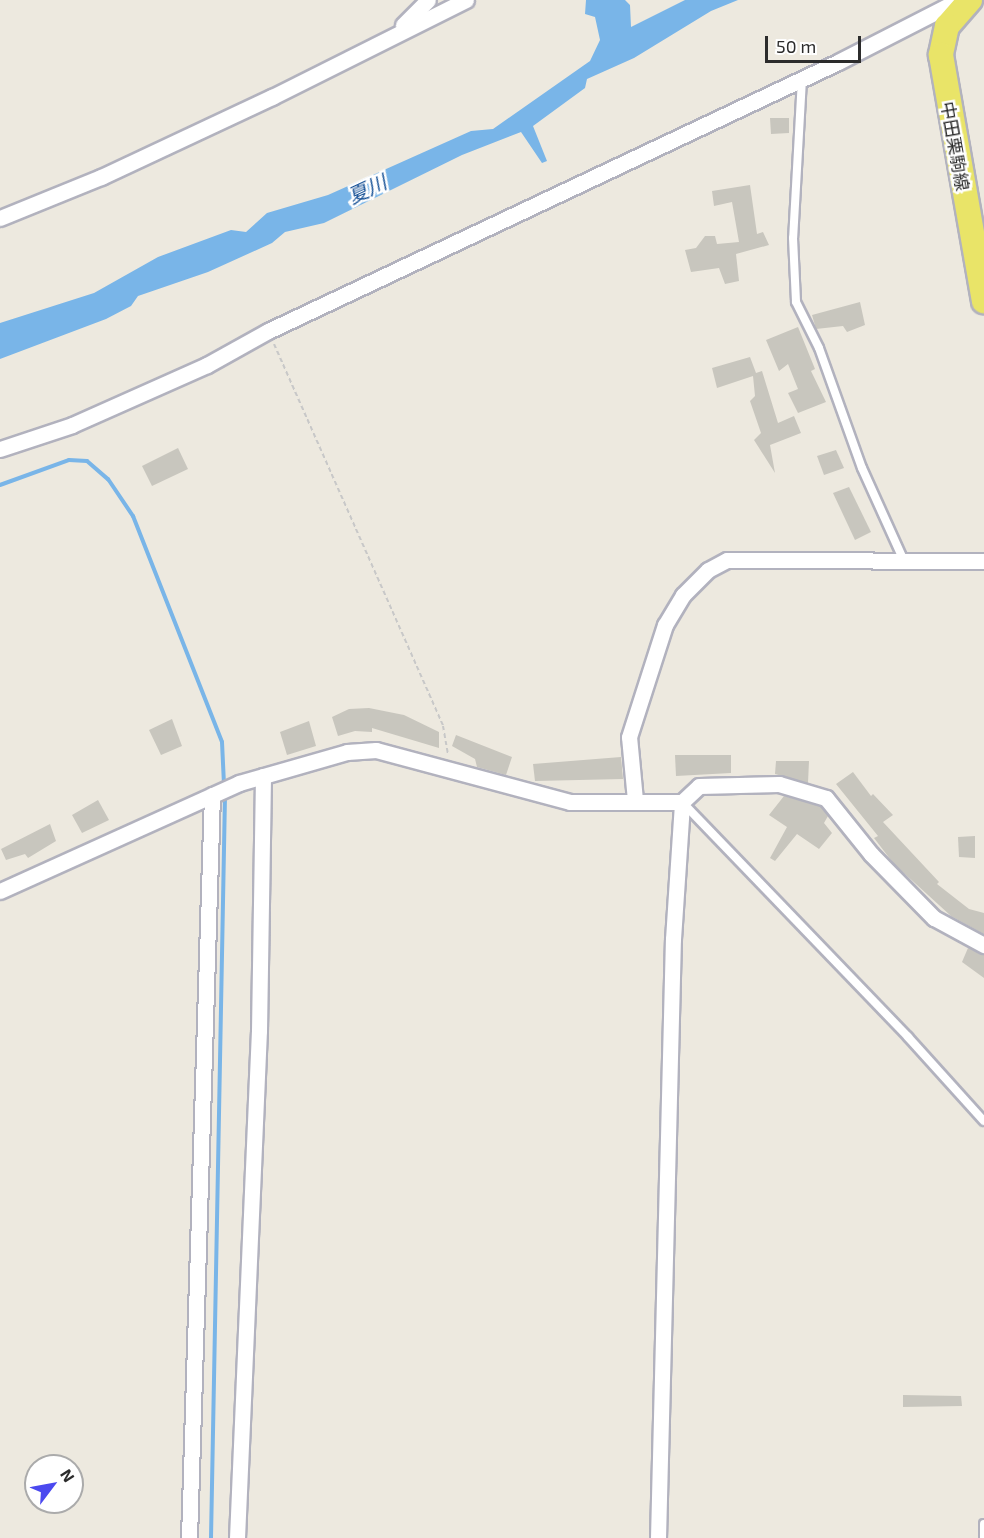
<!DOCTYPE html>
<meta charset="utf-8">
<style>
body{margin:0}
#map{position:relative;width:984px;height:1538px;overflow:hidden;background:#ede9df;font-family:"Exo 2","Noto Sans JP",sans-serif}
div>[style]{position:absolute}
.water>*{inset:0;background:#79b5e8}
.stream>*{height:4px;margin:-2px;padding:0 2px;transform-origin:2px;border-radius:2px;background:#79b5e8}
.building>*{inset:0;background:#c8c6be}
.path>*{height:2px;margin-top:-1px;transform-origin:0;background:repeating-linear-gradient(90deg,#c8c8c8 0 4.5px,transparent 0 7.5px)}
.roads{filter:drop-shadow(2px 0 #b2b2be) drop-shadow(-2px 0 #b2b2be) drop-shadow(0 2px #b2b2be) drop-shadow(0 -2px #b2b2be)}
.lane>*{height:8px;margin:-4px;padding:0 4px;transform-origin:4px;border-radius:4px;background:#fff}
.street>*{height:15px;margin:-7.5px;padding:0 7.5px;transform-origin:7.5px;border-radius:7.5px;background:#fff}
.primary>*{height:24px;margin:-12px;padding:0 12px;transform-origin:12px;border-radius:12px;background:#e9e468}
span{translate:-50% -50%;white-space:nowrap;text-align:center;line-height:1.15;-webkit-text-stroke:5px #fff;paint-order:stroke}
.street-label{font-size:18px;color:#2c2c2c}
.water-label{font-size:20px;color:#165196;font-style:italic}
.north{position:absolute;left:24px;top:1454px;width:60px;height:60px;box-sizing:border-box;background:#fff;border:2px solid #ababab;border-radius:50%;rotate:58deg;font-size:16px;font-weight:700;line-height:24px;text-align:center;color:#2c2c2c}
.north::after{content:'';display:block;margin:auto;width:21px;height:27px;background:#4b49ef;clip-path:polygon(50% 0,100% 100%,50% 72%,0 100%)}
.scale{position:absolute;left:765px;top:36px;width:96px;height:27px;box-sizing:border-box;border:3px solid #2c2c2c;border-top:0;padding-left:8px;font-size:18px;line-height:21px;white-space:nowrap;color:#2c2c2c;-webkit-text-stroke:4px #fff;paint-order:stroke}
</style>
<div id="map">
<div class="water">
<i style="clip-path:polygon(586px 0,625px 0,630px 5px,631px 27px,685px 0,738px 0,711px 11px,634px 58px,587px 79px,585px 88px,533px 126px,547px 161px,542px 163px,521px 132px,462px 155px,324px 223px,285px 232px,272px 243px,208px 272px,138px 296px,131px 306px,106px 319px,0 359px,0 323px,94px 293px,158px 257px,231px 230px,246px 232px,267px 213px,328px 195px,471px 131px,493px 129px,590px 61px,600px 40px,595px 17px,585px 14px)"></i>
</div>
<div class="stream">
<i style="left:0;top:485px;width:73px;rotate:-19.9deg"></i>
<i style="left:69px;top:460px;width:18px;rotate:3deg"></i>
<i style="left:87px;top:461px;width:28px;rotate:41deg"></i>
<i style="left:108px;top:479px;width:45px;rotate:56deg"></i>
<i style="left:133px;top:516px;width:243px;rotate:68.5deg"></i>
<i style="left:222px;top:742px;width:42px;rotate:87.3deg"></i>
<i style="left:211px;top:1538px;width:743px;rotate:-88.92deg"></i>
</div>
<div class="building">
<i style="clip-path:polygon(770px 118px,789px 118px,789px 133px,771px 134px)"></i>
<i style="clip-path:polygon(750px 185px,757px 234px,763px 232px,769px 245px,736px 254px,739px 281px,725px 284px,719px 268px,691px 272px,685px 250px,696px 248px,705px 236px,715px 236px,717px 244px,739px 242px,732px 202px,714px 206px,712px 191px)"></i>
<i style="clip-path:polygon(860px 302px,865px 325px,847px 332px,843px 326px,816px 329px,812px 315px)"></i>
<i style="clip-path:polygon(798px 327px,815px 369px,811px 371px,826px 402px,798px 413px,788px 393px,798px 389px,788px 364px,779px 371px,766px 340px)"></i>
<i style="clip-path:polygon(750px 357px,756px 373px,762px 371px,778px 423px,794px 416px,801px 433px,770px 445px,775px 473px,754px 440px,761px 433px,750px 401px,755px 396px,753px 376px,717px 388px,712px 368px)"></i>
<i style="clip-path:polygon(178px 448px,188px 469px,152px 486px,142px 466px)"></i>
<i style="clip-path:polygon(836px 450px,844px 468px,824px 475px,817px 456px)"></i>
<i style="clip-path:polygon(849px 487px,871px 532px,855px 540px,833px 493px)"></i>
<i style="clip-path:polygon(369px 708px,404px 715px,439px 732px,439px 748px,372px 728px,372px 732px,355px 731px,338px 736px,332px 717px,349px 709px)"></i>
<i style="clip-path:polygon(172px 719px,182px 746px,161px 755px,149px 730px)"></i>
<i style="clip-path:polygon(309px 721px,316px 746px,287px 755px,280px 732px)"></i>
<i style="clip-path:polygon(456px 735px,512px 757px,506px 775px,477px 767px,475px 759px,452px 746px)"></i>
<i style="clip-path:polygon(675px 755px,731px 755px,731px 773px,676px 776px)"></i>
<i style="clip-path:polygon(621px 757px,623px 779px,535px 781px,533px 764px)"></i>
<i style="clip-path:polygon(776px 761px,809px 761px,808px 783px,775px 774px)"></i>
<i style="clip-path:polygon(853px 772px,871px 796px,873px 794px,893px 815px,883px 822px,939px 882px,937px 884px,969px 909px,984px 913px,984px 934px,951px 916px,894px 864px,874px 838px,878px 836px,836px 784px)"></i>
<i style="clip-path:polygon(784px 796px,820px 806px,828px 816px,824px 823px,832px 833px,819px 849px,797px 834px,775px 861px,770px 858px,787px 827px,769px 815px)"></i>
<i style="clip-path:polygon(98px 800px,109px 820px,82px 833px,72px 815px)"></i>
<i style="clip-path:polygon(50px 824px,56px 841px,28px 858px,25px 854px,6px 860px,1px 849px)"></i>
<i style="clip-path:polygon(975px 836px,975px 858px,959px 857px,958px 837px)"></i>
<i style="clip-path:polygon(968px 948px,984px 955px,984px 978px,962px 962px)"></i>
<i style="clip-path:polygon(903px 1395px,961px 1396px,962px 1406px,903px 1407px)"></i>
</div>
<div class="path">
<i style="left:274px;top:344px;width:418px;rotate:66.1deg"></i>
<i style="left:443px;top:726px;width:29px;rotate:80deg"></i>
</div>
<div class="roads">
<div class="lane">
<i style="left:802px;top:79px;width:159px;rotate:93.2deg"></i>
<i style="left:793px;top:238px;width:64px;rotate:87.3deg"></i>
<i style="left:796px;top:302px;width:51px;rotate:63.4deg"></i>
<i style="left:819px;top:348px;width:127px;rotate:70.3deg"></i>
<i style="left:862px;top:468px;width:102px;rotate:65.7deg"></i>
<i style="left:682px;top:802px;width:326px;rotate:46.1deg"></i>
<i style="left:908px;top:1037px;width:113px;rotate:47.9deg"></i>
<i style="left:984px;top:1538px;width:14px;rotate:-90deg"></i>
</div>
<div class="street">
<i style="left:403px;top:25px;width:35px;rotate:-45deg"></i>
<i style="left:0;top:218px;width:109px;rotate:-22.1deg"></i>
<i style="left:101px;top:177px;width:189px;rotate:-25.1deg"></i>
<i style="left:272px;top:97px;width:217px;rotate:-26.6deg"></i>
<i style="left:0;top:449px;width:76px;rotate:-18.4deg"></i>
<i style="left:72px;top:425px;width:148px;rotate:-24deg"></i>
<i style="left:207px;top:365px;width:70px;rotate:-29.1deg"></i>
<i style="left:268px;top:331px;width:630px;rotate:-25.26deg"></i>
<i style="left:838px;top:62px;width:136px;rotate:-27.1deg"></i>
<i style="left:635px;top:800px;width:63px;rotate:-95.4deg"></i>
<i style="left:629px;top:737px;width:118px;rotate:-72.2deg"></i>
<i style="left:665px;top:625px;width:35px;rotate:-59deg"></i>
<i style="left:683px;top:595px;width:35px;rotate:-45deg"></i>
<i style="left:708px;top:570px;width:21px;rotate:-28deg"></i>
<i style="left:727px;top:560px;width:257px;rotate:0.2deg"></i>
<i style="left:0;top:891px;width:262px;rotate:-24.3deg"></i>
<i style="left:239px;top:783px;width:112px;rotate:-16deg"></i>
<i style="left:347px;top:752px;width:29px;rotate:-4deg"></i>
<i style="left:376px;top:750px;width:201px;rotate:15deg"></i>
<i style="left:570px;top:802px;width:112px"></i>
<i style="left:189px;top:1538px;width:743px;rotate:-88.23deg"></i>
<i style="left:237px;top:1538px;width:507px;rotate:-87.52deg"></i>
<i style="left:259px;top:1031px;width:255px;rotate:-89.1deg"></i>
<i style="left:658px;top:1538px;width:599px;rotate:-88.57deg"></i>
<i style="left:673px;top:939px;width:137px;rotate:-86.2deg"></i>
<i style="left:682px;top:802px;width:23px;rotate:-43deg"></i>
<i style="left:699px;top:786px;width:80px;rotate:-1.4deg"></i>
<i style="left:779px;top:784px;width:49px;rotate:16.6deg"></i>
<i style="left:826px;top:798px;width:72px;rotate:51.2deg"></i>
<i style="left:871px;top:854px;width:90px;rotate:45.5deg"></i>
<i style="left:934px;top:918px;width:57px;rotate:28.4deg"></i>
</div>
<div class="primary">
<i style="left:970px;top:0;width:35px;rotate:131deg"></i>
<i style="left:947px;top:26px;width:30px;rotate:102deg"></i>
<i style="left:941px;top:55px;width:250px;rotate:80.1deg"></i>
</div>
</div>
<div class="street-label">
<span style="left:955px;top:146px;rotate:80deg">中田栗駒線</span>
</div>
<div class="water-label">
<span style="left:367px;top:189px;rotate:-25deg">夏川</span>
</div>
<div class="north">N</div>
<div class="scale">50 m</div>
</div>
